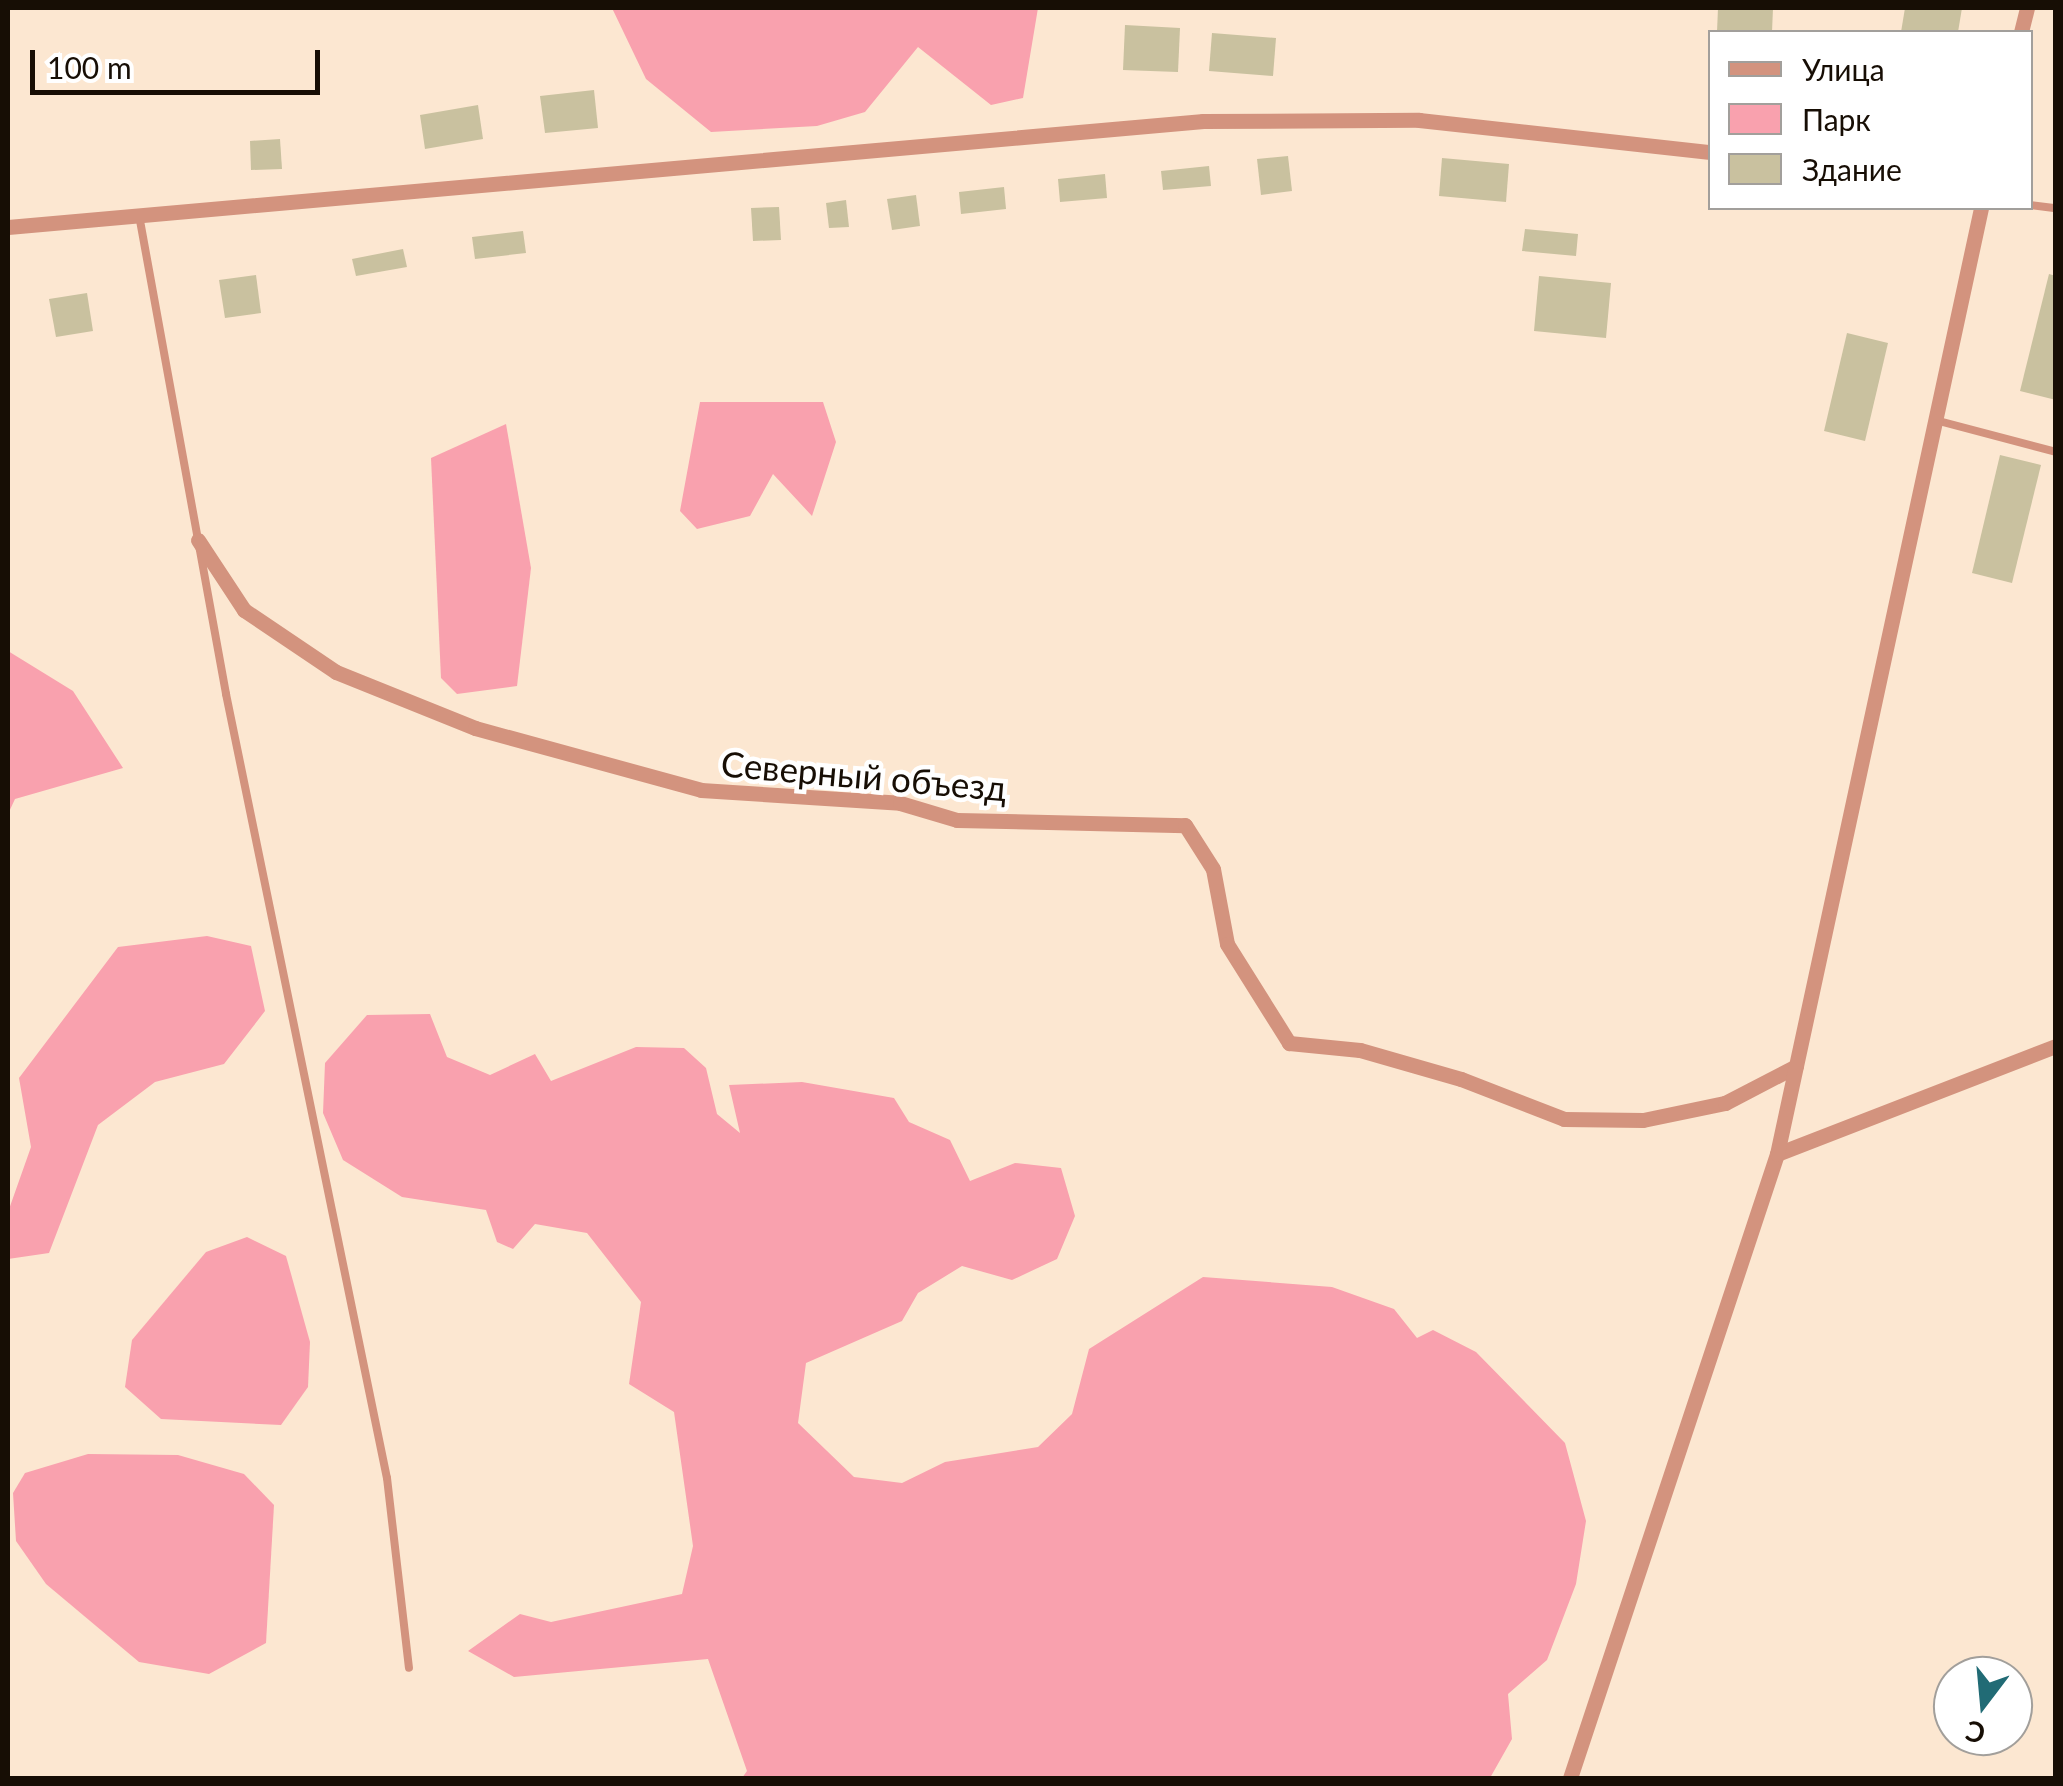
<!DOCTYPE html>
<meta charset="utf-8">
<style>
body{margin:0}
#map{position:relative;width:2063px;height:1786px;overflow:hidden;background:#fce7d1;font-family:Lato,sans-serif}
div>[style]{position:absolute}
.green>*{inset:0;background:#f9a1ae}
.building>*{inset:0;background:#c9c19f}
.lane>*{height:8px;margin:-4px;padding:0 4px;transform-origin:4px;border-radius:4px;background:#d3937e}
.street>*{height:15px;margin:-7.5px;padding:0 7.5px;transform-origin:7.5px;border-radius:7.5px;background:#d3937e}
span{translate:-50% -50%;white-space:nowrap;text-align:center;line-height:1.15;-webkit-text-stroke:9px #fff;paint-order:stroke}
.street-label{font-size:35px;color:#170e05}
.frame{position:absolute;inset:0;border:10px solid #170e05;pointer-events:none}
.legend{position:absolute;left:1708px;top:30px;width:325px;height:180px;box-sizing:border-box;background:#fff;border:2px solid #a29f9b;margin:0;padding:12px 18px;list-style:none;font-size:30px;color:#170e05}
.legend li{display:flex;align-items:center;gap:20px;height:50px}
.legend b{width:50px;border:2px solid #a29f9b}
.north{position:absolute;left:1933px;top:1656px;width:100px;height:100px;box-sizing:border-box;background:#fff;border:2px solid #a29f9b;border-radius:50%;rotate:196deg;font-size:28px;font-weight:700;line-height:40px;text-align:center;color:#170e05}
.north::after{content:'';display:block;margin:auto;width:35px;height:45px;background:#216b75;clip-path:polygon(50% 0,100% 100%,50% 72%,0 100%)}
.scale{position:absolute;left:30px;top:50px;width:290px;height:45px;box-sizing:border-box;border:5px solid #170e05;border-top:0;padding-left:12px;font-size:30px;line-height:35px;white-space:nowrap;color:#170e05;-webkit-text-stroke:8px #fff;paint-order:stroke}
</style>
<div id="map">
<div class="green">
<i style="clip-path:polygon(612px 8px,1038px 8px,1023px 98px,991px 105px,918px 47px,865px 112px,817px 126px,711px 132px,646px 79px)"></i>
<i style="clip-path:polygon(700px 402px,823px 402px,836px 442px,812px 516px,773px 474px,750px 516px,697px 529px,680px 511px)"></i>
<i style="clip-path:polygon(506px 424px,531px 568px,517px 686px,457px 694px,441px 678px,431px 458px)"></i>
<i style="clip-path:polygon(8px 651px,73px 691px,123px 768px,15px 799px,8px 814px)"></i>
<i style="clip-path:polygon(207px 936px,251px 946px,265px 1011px,224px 1064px,155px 1082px,98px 1125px,49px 1253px,8px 1259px,8px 1212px,31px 1147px,19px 1078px,118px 947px)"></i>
<i style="clip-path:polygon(430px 1014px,447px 1057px,490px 1075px,535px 1054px,551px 1081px,636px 1047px,684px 1048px,706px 1068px,717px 1114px,740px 1133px,729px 1085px,802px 1082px,894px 1098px,909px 1122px,950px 1140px,970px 1181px,1015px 1163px,1061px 1168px,1075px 1216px,1057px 1259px,1012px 1280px,962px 1266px,918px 1293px,902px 1321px,806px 1363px,798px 1423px,854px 1477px,902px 1483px,945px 1462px,1038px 1447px,1072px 1414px,1089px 1349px,1203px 1277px,1332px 1287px,1394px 1309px,1417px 1338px,1433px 1330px,1476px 1352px,1565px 1443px,1586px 1521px,1576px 1584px,1547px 1660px,1508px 1694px,1512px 1739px,1490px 1778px,742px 1778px,747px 1771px,708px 1659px,514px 1677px,468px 1651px,520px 1614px,551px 1622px,682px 1594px,693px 1546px,674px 1412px,629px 1384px,641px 1302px,587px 1233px,535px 1224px,513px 1249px,497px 1242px,486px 1210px,402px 1197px,343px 1160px,323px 1113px,325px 1063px,367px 1015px)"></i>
<i style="clip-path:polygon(247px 1237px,286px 1256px,310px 1342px,308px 1387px,281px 1425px,161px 1419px,125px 1387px,132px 1340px,206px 1252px)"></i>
<i style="clip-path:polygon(88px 1454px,178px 1455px,244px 1474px,274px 1505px,266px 1643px,209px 1674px,139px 1662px,46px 1584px,16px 1541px,13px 1493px,25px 1473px)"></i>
</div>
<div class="building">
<i style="clip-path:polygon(1718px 8px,1773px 8px,1772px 32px,1717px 32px)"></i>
<i style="clip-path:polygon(1905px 8px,1962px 8px,1958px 32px,1901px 32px)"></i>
<i style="clip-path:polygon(1125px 25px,1180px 28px,1178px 72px,1123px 70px)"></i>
<i style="clip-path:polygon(1212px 33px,1276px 38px,1273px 76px,1209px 71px)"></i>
<i style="clip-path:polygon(594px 90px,598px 128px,545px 133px,540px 96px)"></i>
<i style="clip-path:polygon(478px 105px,483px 139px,425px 149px,420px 115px)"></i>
<i style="clip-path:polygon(280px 139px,282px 169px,251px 170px,250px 141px)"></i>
<i style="clip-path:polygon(1288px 156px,1292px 191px,1261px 195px,1257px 159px)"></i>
<i style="clip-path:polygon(1442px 158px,1509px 164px,1506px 202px,1439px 196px)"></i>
<i style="clip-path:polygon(1209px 166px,1211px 186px,1163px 190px,1161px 171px)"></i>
<i style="clip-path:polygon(1105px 174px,1107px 198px,1060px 202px,1058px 179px)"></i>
<i style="clip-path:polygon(1004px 187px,1006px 209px,961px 214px,959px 192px)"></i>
<i style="clip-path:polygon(916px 195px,920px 226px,892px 230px,887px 199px)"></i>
<i style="clip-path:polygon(846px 200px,849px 227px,829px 228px,826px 203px)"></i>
<i style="clip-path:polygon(779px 207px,781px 240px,753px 241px,751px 208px)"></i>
<i style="clip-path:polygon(1525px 229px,1578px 234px,1576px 256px,1522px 251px)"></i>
<i style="clip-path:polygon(523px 231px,526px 253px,475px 259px,472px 237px)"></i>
<i style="clip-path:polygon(403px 249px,407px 267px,356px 276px,352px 259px)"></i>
<i style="clip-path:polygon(2049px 274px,2056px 276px,2056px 400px,2020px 391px)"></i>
<i style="clip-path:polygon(256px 275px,261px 313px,225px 318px,219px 280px)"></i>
<i style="clip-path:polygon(1539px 276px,1611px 283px,1606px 338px,1534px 331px)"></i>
<i style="clip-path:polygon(87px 293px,93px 331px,56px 337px,49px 299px)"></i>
<i style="clip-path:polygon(1847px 333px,1888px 343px,1865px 441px,1824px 431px)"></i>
<i style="clip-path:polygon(2000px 455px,2041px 465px,2012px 583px,1972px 573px)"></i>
</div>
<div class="lane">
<i style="left:2030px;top:205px;width:26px;rotate:7deg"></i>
<i style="left:139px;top:215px;width:487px;rotate:79.7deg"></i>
<i style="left:226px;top:694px;width:800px;rotate:78.4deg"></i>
<i style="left:387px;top:1478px;width:191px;rotate:83.4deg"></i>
<i style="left:1935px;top:420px;width:125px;rotate:14.8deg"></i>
</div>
<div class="street">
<i style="left:2021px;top:32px;width:25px;rotate:-76deg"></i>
<i style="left:8px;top:227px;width:1200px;rotate:-5.07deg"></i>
<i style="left:1203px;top:121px;width:216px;rotate:-0.3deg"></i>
<i style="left:1419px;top:120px;width:293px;rotate:6.3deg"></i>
<i style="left:198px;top:540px;width:84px;rotate:56.7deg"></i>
<i style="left:244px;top:610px;width:111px;rotate:34deg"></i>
<i style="left:336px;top:672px;width:150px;rotate:21.9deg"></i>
<i style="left:475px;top:728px;width:234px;rotate:15.3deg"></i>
<i style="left:701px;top:790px;width:199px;rotate:3.7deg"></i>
<i style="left:900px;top:803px;width:59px;rotate:16.6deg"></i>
<i style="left:957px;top:820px;width:228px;rotate:1.3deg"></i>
<i style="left:1185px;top:825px;width:52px;rotate:57.5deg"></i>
<i style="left:1213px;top:869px;width:76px;rotate:79.4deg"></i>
<i style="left:1227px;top:944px;width:117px;rotate:57.9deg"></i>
<i style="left:1289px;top:1043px;width:71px;rotate:5.6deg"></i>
<i style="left:1360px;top:1050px;width:105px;rotate:16deg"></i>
<i style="left:1461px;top:1079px;width:110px;rotate:21.2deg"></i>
<i style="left:1564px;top:1119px;width:79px;rotate:0.7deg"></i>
<i style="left:1643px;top:1120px;width:84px;rotate:-11.7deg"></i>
<i style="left:1725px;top:1103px;width:80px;rotate:-27.5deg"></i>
<i style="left:1777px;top:1154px;width:299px;rotate:-21.2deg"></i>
<i style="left:1570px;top:1778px;width:657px;rotate:-71.65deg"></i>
<i style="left:1777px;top:1154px;width:968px;rotate:-77.83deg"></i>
</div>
<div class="street-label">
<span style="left:864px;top:775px;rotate:5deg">Северный объезд</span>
</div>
<div class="frame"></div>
<ul class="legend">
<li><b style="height:12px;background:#d3937e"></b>Улица</li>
<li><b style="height:28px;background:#f9a1ae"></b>Парк</li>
<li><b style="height:28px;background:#c9c19f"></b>Здание</li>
</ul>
<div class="north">С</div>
<div class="scale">100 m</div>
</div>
